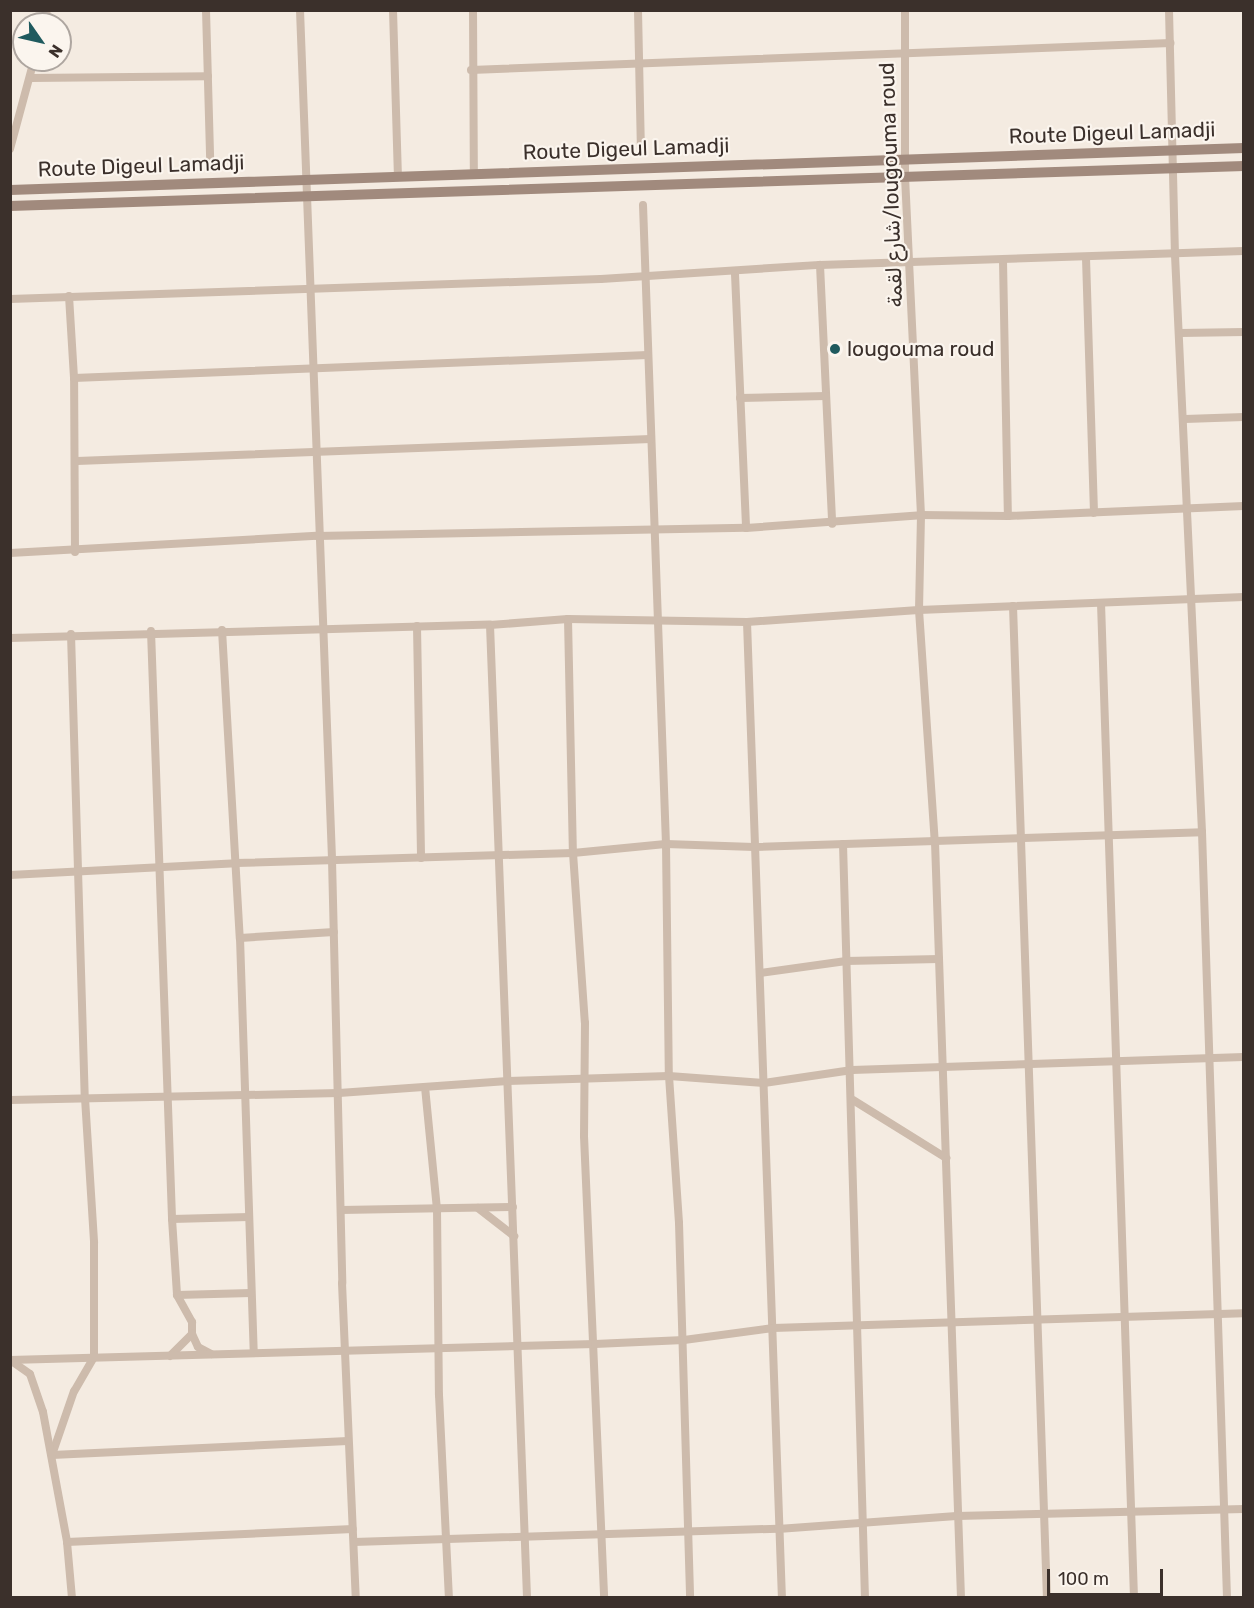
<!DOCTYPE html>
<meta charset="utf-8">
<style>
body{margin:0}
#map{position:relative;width:1254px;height:1608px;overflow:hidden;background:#f4ebe1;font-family:Rubik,"Noto Sans Arabic",sans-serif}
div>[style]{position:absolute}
.minor>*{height:8px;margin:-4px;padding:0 4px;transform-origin:4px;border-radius:4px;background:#cdbbac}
.secondary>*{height:10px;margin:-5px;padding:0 5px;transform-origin:5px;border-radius:5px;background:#a18a7d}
.dots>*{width:16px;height:16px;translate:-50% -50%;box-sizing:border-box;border:3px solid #fbf5ee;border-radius:50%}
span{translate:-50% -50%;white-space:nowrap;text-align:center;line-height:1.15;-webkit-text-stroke:4.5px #fbf5ee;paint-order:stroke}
.street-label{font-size:21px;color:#3b302b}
.poi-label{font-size:21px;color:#3b302b}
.left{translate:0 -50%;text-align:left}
.frame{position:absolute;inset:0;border:12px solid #3b302b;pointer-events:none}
.north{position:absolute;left:12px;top:12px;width:60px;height:60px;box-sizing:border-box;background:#fbf5ee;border:2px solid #aea6a0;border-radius:50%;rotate:124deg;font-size:16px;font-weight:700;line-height:24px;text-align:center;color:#3b302b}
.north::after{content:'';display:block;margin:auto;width:21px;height:27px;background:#1f5a5e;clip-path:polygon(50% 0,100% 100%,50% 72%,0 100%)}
.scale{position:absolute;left:1047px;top:1569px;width:116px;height:27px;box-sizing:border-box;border:3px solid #3b302b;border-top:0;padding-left:8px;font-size:18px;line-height:21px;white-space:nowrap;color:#3b302b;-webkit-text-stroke:4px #fbf5ee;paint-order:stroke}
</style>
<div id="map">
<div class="minor">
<i style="left:206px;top:10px;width:147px;rotate:88.4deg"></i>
<i style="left:300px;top:10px;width:851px;rotate:87.84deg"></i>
<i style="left:332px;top:860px;width:423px;rotate:88.6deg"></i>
<i style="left:342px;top:1283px;width:315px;rotate:87.5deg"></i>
<i style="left:393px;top:10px;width:167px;rotate:88.3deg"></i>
<i style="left:473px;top:10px;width:164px;rotate:89.7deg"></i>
<i style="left:638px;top:10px;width:139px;rotate:88.8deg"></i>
<i style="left:905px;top:10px;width:166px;rotate:90deg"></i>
<i style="left:905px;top:176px;width:339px;rotate:87.3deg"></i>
<i style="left:921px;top:515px;width:95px;rotate:91.2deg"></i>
<i style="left:919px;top:610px;width:233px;rotate:86.1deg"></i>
<i style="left:935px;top:842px;width:756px;rotate:88.03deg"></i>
<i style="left:1169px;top:10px;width:245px;rotate:88.6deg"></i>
<i style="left:1175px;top:255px;width:578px;rotate:87.32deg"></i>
<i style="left:1202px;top:832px;width:766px;rotate:88.13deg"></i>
<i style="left:43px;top:24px;width:15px;rotate:-74deg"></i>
<i style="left:471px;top:70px;width:700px;rotate:-2.21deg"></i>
<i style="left:30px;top:78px;width:178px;rotate:-0.6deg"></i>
<i style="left:10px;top:149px;width:92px;rotate:-74.9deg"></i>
<i style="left:643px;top:205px;width:639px;rotate:87.94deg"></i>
<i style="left:666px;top:844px;width:232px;rotate:89.3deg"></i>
<i style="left:669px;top:1076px;width:147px;rotate:86.1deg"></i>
<i style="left:679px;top:1223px;width:375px;rotate:88.3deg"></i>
<i style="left:1086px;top:258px;width:255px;rotate:88.2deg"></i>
<i style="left:1003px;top:261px;width:255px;rotate:88.9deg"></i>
<i style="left:820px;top:265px;width:259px;rotate:87.3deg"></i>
<i style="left:735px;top:274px;width:254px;rotate:87.5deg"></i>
<i style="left:69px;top:296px;width:82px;rotate:86.5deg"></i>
<i style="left:10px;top:299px;width:591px;rotate:-1.94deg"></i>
<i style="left:601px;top:279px;width:219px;rotate:-3.7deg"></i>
<i style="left:820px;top:265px;width:424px;rotate:-1.9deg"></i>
<i style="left:1180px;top:333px;width:64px;rotate:-0.9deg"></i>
<i style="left:740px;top:398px;width:86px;rotate:-1.3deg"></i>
<i style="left:1185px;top:419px;width:59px;rotate:-1.9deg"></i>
<i style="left:77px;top:461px;width:574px;rotate:-2.19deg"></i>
<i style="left:75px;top:552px;width:174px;rotate:-90.3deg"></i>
<i style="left:74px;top:378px;width:574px;rotate:-2.29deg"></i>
<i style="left:10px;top:553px;width:307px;rotate:-3.2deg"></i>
<i style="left:317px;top:536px;width:429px;rotate:-1.1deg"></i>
<i style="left:746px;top:528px;width:175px;rotate:-4.2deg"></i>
<i style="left:921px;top:515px;width:87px;rotate:0.7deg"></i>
<i style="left:1008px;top:516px;width:236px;rotate:-2.4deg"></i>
<i style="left:1101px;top:603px;width:996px;rotate:88.1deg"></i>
<i style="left:1013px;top:606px;width:993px;rotate:88.04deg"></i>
<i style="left:568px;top:619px;width:234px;rotate:88.8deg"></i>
<i style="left:573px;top:853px;width:170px;rotate:86deg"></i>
<i style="left:585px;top:1023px;width:113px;rotate:90.5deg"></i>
<i style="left:584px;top:1136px;width:462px;rotate:87.5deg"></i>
<i style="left:747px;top:622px;width:977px;rotate:87.95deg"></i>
<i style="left:490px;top:625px;width:974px;rotate:87.82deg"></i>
<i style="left:417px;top:626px;width:232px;rotate:89deg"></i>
<i style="left:222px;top:630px;width:309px;rotate:86.7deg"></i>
<i style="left:240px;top:938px;width:414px;rotate:88.1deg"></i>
<i style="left:151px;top:631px;width:588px;rotate:87.95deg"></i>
<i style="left:172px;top:1219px;width:76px;rotate:86.2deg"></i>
<i style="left:177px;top:1295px;width:31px;rotate:61deg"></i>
<i style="left:192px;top:1322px;width:12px;rotate:90deg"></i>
<i style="left:192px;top:1334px;width:31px;rotate:135deg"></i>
<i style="left:71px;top:634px;width:464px;rotate:88.3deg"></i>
<i style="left:85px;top:1098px;width:145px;rotate:86.4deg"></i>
<i style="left:94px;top:1243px;width:114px;rotate:90deg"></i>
<i style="left:94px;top:1357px;width:39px;rotate:120deg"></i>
<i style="left:74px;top:1391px;width:68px;rotate:109deg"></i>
<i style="left:52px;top:1455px;width:296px;rotate:-2.7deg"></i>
<i style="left:10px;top:638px;width:480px;rotate:-1.6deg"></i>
<i style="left:490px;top:625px;width:78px;rotate:-4.4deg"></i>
<i style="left:568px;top:619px;width:179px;rotate:1deg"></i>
<i style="left:747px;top:622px;width:172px;rotate:-4deg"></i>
<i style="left:919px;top:610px;width:325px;rotate:-2.3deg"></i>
<i style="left:843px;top:844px;width:754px;rotate:88.33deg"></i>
<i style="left:10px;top:875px;width:226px;rotate:-3deg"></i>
<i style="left:236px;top:863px;width:337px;rotate:-1.7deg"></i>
<i style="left:573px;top:853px;width:93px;rotate:-5.5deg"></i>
<i style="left:666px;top:844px;width:88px;rotate:2deg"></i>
<i style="left:754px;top:847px;width:448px;rotate:-1.9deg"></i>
<i style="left:240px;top:938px;width:94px;rotate:-3.7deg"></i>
<i style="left:760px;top:973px;width:87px;rotate:-7.9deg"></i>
<i style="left:846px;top:961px;width:93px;rotate:-1.2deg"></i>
<i style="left:425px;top:1087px;width:123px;rotate:84.4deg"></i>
<i style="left:437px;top:1209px;width:186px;rotate:89.4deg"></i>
<i style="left:439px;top:1395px;width:203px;rotate:87.2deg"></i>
<i style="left:10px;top:1100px;width:329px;rotate:-1.2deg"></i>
<i style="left:339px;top:1093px;width:169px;rotate:-4.1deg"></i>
<i style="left:508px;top:1081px;width:161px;rotate:-1.8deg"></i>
<i style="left:669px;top:1076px;width:95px;rotate:4.2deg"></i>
<i style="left:764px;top:1083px;width:89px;rotate:-8.4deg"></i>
<i style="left:852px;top:1070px;width:392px;rotate:-1.9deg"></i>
<i style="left:853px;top:1100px;width:110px;rotate:31.9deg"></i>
<i style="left:478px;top:1208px;width:46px;rotate:37.9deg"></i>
<i style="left:341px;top:1210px;width:172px;rotate:-1deg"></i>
<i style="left:172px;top:1219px;width:77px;rotate:-1.5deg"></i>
<i style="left:177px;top:1295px;width:74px;rotate:-1.5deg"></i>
<i style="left:192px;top:1334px;width:14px;rotate:65deg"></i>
<i style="left:198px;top:1347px;width:15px;rotate:28deg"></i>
<i style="left:10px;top:1360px;width:585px;rotate:-1.57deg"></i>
<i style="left:595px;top:1344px;width:89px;rotate:-2.6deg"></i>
<i style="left:684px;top:1340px;width:90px;rotate:-7.7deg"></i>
<i style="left:773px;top:1328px;width:471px;rotate:-1.8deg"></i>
<i style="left:10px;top:1360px;width:24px;rotate:35deg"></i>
<i style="left:30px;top:1374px;width:40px;rotate:71.1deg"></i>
<i style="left:43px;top:1412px;width:132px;rotate:79.5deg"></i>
<i style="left:67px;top:1542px;width:56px;rotate:84.9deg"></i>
<i style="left:67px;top:1542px;width:286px;rotate:-2.6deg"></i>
<i style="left:354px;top:1542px;width:424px;rotate:-1.8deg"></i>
<i style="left:778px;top:1529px;width:179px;rotate:-4.2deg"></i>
<i style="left:957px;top:1516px;width:287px;rotate:-1.4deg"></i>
</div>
<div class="secondary">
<i style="left:10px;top:190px;width:1235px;rotate:-1.95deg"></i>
<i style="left:10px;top:206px;width:1235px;rotate:-1.86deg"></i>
</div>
<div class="dots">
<i style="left:835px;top:349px;background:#1f5a5e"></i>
</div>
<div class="street-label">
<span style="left:1112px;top:133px;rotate:-2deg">Route Digeul Lamadji</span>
<span style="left:626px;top:149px;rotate:-2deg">Route Digeul Lamadji</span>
<span style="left:141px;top:166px;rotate:-2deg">Route Digeul Lamadji</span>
<span style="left:891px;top:185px;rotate:-92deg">شارع لقمة/lougouma roud</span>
</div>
<div class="poi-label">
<span class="left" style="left:847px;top:349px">lougouma roud</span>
</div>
<div class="frame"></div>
<div class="north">N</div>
<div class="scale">100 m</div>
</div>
